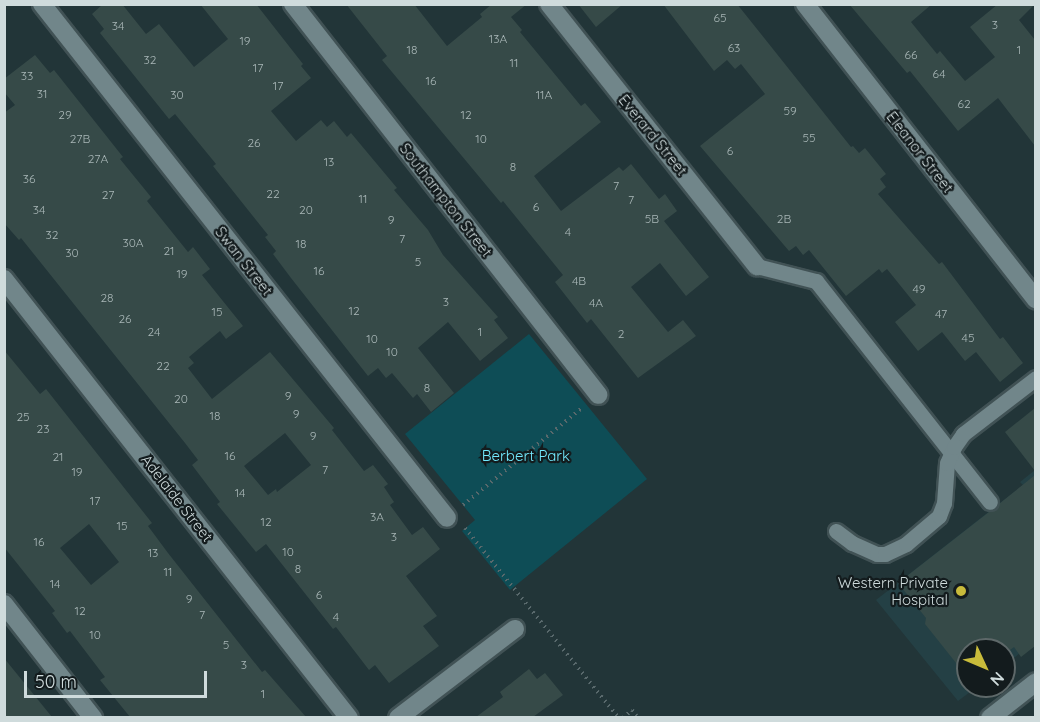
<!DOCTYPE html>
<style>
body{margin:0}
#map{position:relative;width:1040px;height:722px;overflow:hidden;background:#223538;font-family:Quicksand,sans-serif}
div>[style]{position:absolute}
.built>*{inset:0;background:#244045}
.green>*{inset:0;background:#0e4d56}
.building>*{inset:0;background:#364a48}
.path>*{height:4px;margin-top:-2px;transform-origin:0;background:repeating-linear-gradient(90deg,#59696c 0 1.5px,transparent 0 6px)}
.roads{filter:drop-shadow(2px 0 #415255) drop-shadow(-2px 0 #415255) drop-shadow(0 2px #415255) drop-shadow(0 -2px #415255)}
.service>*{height:15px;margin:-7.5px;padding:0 7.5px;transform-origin:7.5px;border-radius:7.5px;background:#71868a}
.minor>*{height:18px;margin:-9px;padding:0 9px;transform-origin:9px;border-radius:9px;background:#71868a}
.tertiary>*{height:18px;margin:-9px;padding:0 9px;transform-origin:9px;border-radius:9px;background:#71868a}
.dots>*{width:16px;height:16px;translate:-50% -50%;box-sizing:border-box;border:3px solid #131b1d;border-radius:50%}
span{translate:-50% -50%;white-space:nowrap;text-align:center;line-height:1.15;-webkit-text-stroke:4.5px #131b1d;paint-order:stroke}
.number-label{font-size:12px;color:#a9b7b7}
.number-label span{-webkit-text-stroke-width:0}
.street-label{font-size:15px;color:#cfdbdc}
.park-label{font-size:15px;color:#73ebff}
.poi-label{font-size:15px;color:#cfdbdc}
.right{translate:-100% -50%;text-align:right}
.frame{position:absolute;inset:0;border:6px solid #cfdbdc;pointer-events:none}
.north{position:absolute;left:956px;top:638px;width:60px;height:60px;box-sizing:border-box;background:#131b1d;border:2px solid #5e6869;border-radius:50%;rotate:134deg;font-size:16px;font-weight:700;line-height:24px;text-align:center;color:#cfdbdc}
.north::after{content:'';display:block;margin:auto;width:21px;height:27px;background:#c8bb3b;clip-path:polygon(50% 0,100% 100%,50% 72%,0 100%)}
.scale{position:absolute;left:24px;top:671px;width:183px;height:27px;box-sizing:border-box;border:3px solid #cfdbdc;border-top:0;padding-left:8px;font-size:18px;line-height:21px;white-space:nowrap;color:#cfdbdc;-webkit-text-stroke:4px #131b1d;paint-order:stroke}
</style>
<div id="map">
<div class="built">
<i style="clip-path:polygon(1035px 470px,1035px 641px,1004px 666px,1004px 650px,968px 650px,968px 686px,978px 686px,958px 701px,876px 600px,1023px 485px,1020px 482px)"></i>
</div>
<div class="green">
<i style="clip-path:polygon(529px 334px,647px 479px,510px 590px,462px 531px,475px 520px,405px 434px)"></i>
</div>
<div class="building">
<i style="clip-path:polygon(103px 4px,122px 4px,146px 34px,159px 24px,194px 67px,228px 39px,200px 4px,256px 4px,303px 64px,301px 66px,311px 78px,271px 111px,296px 141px,321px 120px,327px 127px,334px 121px,347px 137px,351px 133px,397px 188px,394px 190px,428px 230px,443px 255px,498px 317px,494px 320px,508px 338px,480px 361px,448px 322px,418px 348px,454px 393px,431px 412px,417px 394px,413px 398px,392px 373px,386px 378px,378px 368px,368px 376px,291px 278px,273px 254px,276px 251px,265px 237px,268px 235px,213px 166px,216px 164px,175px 114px,169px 119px,100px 33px,104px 29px,92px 14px)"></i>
<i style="clip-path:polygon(346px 4px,414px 4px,447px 46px,482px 17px,480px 14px,492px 4px,527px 4px,511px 17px,522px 30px,520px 32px,581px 106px,585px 103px,601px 122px,534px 176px,561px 211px,619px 167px,623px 171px,631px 164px,659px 199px,665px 194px,677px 211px,664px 221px,709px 277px,686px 296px,660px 263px,631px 287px,668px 332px,683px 320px,696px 336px,638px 378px,591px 319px,587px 323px,555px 282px,563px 275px,503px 201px,501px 203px,382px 60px,387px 56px)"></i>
<i style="clip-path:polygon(578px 4px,623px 4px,596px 27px)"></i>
<i style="clip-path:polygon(663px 4px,737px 4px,851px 147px,853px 146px,859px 153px,865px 148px,886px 174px,880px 179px,886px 187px,878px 194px,939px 264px,942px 262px,1000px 339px,1003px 337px,1023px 363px,1000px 382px,976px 352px,965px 361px,942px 332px,918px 351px,895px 322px,916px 305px,887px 269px,882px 273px,879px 269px,846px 296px,809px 250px,803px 255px,796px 246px,789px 251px,700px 146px,765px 94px,741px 64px,735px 69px,727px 60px,714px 71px)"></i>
<i style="clip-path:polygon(849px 4px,932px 4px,911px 22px,937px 54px,940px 51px,965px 81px,995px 57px,970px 27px,998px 4px,1035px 4px,1019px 20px,1035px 40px,1035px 146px,998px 98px,958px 131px,910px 71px,907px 73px)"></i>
<i style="clip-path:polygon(evenodd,35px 55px,50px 73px,54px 70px,123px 157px,120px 159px,151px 197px,147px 201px,188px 252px,193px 247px,210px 269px,202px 275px,243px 326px,226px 339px,220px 331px,189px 357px,194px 363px,188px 368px,212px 399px,270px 352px,334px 428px,332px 430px,364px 471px,373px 465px,388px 484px,384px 487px,394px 502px,390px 505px,412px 535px,423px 527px,440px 549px,406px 576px,437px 616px,423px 626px,439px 646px,389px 683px,375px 665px,369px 670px,336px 627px,333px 629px,266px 544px,256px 552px,217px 504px,220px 502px,192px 465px,198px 460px,185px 443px,21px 238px,19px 240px,4px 223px,4px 113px,15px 105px,4px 92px,4px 79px,35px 55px,285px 433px,311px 465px,277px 492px,276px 489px,268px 495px,244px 466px,285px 433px)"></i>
<i style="clip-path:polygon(evenodd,4px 350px,40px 394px,46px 389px,152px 523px,148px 526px,168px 553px,262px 672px,265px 670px,306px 717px,130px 717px,100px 680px,105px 677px,70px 631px,67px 633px,52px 613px,55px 611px,4px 547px,4px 350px,89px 524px,119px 562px,91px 585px,60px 548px,89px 524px)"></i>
<i style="clip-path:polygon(1035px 408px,1035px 471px,1005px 432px)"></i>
<i style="clip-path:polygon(1035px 475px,1035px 646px,1021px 657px,1014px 647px,1006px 653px,1004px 650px,968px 650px,968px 678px,925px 624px,926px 618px,898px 583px,989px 512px,996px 510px,999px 504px)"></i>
<i style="clip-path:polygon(4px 658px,52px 717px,4px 717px)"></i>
<i style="clip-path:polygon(529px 669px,537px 679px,545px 673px,563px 695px,533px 717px,476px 717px,503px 697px,500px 692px)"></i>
</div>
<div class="path">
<i style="left:463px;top:505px;width:155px;rotate:-39.2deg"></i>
<i style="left:465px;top:528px;width:245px;rotate:51deg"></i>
<i style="left:623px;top:718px;width:12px;rotate:-42deg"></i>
<i style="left:632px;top:710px;width:10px;rotate:53deg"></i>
</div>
<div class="roads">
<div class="service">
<i style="left:757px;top:266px;width:61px;rotate:14.3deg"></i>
<i style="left:816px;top:281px;width:281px;rotate:51.8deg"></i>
<i style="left:836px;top:531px;width:20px;rotate:37deg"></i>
<i style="left:852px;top:543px;width:27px;rotate:24deg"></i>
<i style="left:877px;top:554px;width:8px"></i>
<i style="left:885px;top:554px;width:23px;rotate:-25deg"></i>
<i style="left:906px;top:544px;width:43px;rotate:-40.3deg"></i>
<i style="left:939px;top:516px;width:14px;rotate:-69deg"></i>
<i style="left:944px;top:503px;width:40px;rotate:-85.7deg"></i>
<i style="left:947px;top:463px;width:17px;rotate:-66deg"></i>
<i style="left:954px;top:447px;width:16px;rotate:-55deg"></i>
<i style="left:963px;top:434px;width:92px;rotate:-37.5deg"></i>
</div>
<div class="minor">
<i style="left:42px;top:4px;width:654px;rotate:51.76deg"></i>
<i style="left:293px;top:4px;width:496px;rotate:52deg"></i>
<i style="left:549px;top:4px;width:335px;rotate:51.6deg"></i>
<i style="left:4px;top:279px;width:558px;rotate:51.84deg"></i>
<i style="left:4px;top:604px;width:145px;rotate:52deg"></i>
<i style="left:398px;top:718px;width:147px;rotate:-37.3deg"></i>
<i style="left:990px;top:718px;width:58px;rotate:-38deg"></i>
</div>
<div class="tertiary">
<i style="left:805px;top:4px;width:375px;rotate:52deg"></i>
</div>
</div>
<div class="dots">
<i style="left:961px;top:591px;background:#c8bb3b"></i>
</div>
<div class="number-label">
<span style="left:720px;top:18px">65</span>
<span style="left:995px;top:25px">3</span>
<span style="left:118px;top:26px">34</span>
<span style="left:498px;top:39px">13A</span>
<span style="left:245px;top:41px">19</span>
<span style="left:734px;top:48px">63</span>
<span style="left:412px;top:50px">18</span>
<span style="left:1019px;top:50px">1</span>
<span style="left:911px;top:55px">66</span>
<span style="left:150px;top:60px">32</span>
<span style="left:514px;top:63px">11</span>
<span style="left:258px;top:68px">17</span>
<span style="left:939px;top:74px">64</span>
<span style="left:27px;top:76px">33</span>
<span style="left:431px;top:81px">16</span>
<span style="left:278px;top:86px">17</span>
<span style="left:42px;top:94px">31</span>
<span style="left:177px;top:95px">30</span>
<span style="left:544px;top:95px">11A</span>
<span style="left:964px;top:104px">62</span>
<span style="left:790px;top:111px">59</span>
<span style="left:65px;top:115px">29</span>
<span style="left:466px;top:115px">12</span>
<span style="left:809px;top:138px">55</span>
<span style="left:80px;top:139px">27B</span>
<span style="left:481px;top:139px">10</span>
<span style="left:254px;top:143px">26</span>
<span style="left:730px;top:151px">6</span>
<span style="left:98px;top:159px">27A</span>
<span style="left:329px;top:162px">13</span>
<span style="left:513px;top:167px">8</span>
<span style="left:29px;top:179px">36</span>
<span style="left:616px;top:186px">7</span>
<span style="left:273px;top:194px">22</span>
<span style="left:108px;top:195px">27</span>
<span style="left:363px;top:199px">11</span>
<span style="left:631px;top:200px">7</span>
<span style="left:536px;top:207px">6</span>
<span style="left:39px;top:210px">34</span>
<span style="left:306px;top:210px">20</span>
<span style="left:652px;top:219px">5B</span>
<span style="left:784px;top:219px">2B</span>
<span style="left:391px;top:220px">9</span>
<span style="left:568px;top:232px">4</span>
<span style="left:52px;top:235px">32</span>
<span style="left:402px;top:239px">7</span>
<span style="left:133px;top:243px">30A</span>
<span style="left:301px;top:244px">18</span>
<span style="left:169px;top:251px">21</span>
<span style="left:72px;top:253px">30</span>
<span style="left:418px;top:262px">5</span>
<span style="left:319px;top:271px">16</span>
<span style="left:182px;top:274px">19</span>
<span style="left:579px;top:281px">4B</span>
<span style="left:919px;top:289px">49</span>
<span style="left:107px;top:298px">28</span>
<span style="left:446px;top:302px">3</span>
<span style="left:596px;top:303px">4A</span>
<span style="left:354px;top:311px">12</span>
<span style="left:217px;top:312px">15</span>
<span style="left:941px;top:314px">47</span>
<span style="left:125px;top:319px">26</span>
<span style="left:154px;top:332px">24</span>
<span style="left:480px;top:332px">1</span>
<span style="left:621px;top:334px">2</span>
<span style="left:968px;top:338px">45</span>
<span style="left:372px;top:339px">10</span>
<span style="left:392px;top:352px">10</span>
<span style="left:163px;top:366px">22</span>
<span style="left:427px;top:388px">8</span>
<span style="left:288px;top:396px">9</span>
<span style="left:181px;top:399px">20</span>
<span style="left:296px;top:414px">9</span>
<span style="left:215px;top:416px">18</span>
<span style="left:23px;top:417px">25</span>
<span style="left:43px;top:429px">23</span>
<span style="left:313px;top:436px">9</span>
<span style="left:230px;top:456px">16</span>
<span style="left:58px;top:457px">21</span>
<span style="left:325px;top:470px">7</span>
<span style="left:77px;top:472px">19</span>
<span style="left:240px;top:493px">14</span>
<span style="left:95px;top:501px">17</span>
<span style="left:377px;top:517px">3A</span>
<span style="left:266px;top:522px">12</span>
<span style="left:122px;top:526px">15</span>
<span style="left:394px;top:537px">3</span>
<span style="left:39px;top:542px">16</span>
<span style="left:288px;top:552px">10</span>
<span style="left:153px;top:553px">13</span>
<span style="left:298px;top:569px">8</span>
<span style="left:168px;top:572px">11</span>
<span style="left:55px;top:584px">14</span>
<span style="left:319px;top:595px">6</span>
<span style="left:189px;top:599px">9</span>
<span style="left:80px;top:611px">12</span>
<span style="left:202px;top:615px">7</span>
<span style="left:336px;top:617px">4</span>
<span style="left:95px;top:635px">10</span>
<span style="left:226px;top:645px">5</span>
<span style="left:244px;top:665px">3</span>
<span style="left:263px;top:694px">1</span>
</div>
<div class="street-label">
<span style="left:653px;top:135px;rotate:51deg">Everard Street</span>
<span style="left:920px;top:152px;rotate:52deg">Eleanor Street</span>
<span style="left:446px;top:200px;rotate:52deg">Southampton Street</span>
<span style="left:244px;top:261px;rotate:52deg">Swan Street</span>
<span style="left:177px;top:498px;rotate:52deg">Adelaide Street</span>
</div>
<div class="park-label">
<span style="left:526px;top:456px">Berbert Park</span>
</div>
<div class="poi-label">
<span class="right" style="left:948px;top:591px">Western Private<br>Hospital</span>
</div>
<div class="frame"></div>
<div class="north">N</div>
<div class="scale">50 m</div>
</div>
